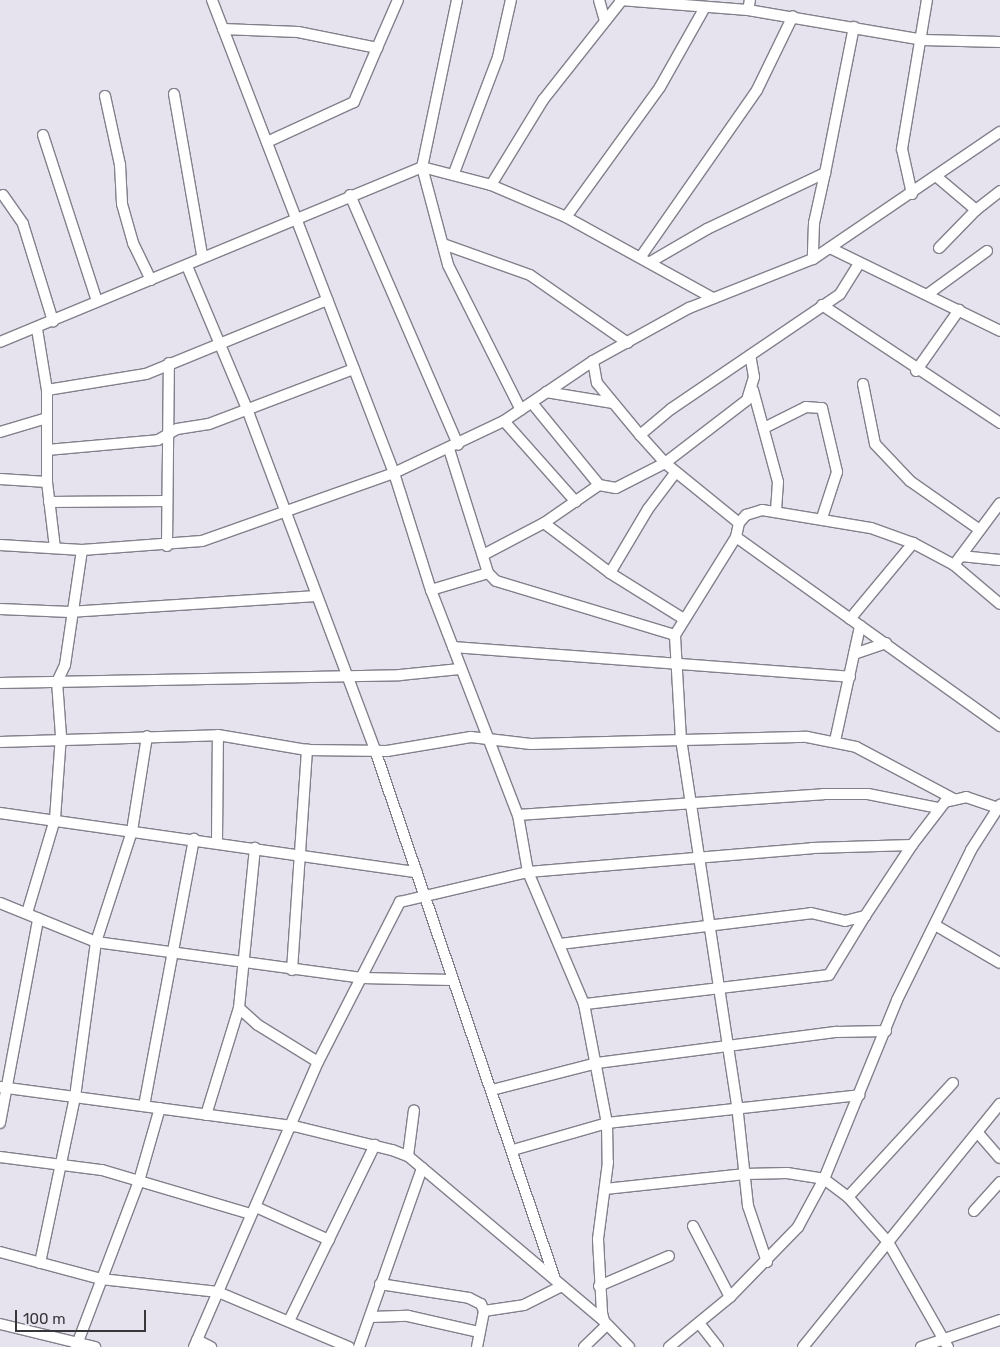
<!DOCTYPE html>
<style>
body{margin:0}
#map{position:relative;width:1000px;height:1347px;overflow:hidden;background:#e6e3ef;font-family:Rubik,sans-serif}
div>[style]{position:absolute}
.roads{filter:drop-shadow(1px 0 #82808b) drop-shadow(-1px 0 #82808b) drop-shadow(0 1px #82808b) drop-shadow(0 -1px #82808b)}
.street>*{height:10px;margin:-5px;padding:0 5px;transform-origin:5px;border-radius:5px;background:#fff}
span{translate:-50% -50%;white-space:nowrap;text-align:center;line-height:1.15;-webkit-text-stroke:5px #e6e3ef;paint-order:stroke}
.scale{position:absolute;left:15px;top:1310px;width:131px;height:22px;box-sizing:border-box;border:2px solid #37363a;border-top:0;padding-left:6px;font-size:15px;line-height:18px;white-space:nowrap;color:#37363a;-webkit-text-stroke:4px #e6e3ef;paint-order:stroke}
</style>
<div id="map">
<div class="roads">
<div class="street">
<i style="left:212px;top:0;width:507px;rotate:68.95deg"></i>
<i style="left:394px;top:473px;width:123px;rotate:72.5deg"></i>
<i style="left:431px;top:590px;width:241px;rotate:68.9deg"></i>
<i style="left:518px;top:815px;width:58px;rotate:80deg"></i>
<i style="left:528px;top:872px;width:143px;rotate:67deg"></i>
<i style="left:584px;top:1004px;width:121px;rotate:79.1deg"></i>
<i style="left:607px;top:1123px;width:39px;rotate:89deg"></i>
<i style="left:608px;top:1162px;width:78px;rotate:97.4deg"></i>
<i style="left:598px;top:1239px;width:74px;rotate:86.9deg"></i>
<i style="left:602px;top:1313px;width:8px;rotate:76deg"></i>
<i style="left:604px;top:1321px;width:36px;rotate:46deg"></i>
<i style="left:457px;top:0;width:171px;rotate:101.8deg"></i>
<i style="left:422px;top:167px;width:101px;rotate:75.1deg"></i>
<i style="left:448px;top:265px;width:162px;rotate:63.3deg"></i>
<i style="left:599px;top:0;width:22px;rotate:74deg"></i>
<i style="left:620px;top:0;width:128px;rotate:4.5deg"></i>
<i style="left:748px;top:10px;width:178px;rotate:9.7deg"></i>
<i style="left:923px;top:40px;width:77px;rotate:1.5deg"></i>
<i style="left:748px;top:10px;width:10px;rotate:-79deg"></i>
<i style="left:223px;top:29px;width:75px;rotate:2.3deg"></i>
<i style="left:298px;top:32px;width:81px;rotate:11.4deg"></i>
<i style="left:377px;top:48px;width:59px;rotate:113.1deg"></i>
<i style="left:354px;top:102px;width:96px;rotate:155.3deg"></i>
<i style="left:377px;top:48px;width:52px;rotate:-66.4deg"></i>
<i style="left:174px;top:94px;width:163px;rotate:80.1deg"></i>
<i style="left:105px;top:96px;width:71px;rotate:77.7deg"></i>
<i style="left:120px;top:165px;width:39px;rotate:87deg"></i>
<i style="left:122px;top:204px;width:41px;rotate:74.2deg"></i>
<i style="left:133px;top:243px;width:41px;rotate:64.1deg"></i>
<i style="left:43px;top:135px;width:175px;rotate:72deg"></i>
<i style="left:454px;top:173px;width:124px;rotate:-69.2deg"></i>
<i style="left:498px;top:57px;width:58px;rotate:-77.2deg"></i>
<i style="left:825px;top:173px;width:149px;rotate:-78.8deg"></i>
<i style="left:937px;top:177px;width:51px;rotate:40.2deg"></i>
<i style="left:976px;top:210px;width:31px;rotate:-38deg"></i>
<i style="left:491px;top:185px;width:100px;rotate:-58.5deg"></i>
<i style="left:543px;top:100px;width:127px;rotate:-51.7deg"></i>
<i style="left:912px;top:194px;width:46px;rotate:-102.5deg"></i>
<i style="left:902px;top:149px;width:151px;rotate:-80.5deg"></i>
<i style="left:3px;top:195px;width:35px;rotate:55deg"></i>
<i style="left:23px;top:224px;width:102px;rotate:72.8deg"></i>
<i style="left:350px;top:195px;width:272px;rotate:66.6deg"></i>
<i style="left:566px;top:217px;width:160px;rotate:-54.1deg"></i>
<i style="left:660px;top:87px;width:90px;rotate:-60.6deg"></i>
<i style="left:443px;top:244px;width:92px;rotate:19.6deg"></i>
<i style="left:530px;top:275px;width:119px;rotate:34.8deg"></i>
<i style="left:830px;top:248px;width:189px;rotate:26deg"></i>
<i style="left:939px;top:248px;width:53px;rotate:-45.8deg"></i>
<i style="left:642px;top:255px;width:201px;rotate:-55.1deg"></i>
<i style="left:757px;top:90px;width:82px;rotate:-64.1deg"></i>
<i style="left:652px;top:261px;width:64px;rotate:-30.2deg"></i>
<i style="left:707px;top:229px;width:131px;rotate:-25.4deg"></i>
<i style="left:825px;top:173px;width:51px;rotate:102.4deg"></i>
<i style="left:814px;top:223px;width:36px;rotate:92deg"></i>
<i style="left:187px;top:266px;width:155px;rotate:67.2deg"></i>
<i style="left:247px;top:409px;width:364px;rotate:69.4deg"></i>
<i style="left:375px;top:750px;width:559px;rotate:71.21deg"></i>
<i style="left:928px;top:294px;width:73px;rotate:-36.1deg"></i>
<i style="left:822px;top:305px;width:214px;rotate:33.5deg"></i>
<i style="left:37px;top:329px;width:62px;rotate:80.7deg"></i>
<i style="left:47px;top:390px;width:92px;rotate:90deg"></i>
<i style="left:47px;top:482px;width:66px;rotate:83.1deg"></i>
<i style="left:0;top:342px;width:457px;rotate:-22.5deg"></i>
<i style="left:422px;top:167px;width:71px;rotate:14.6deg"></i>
<i style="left:491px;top:185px;width:82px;rotate:23.1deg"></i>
<i style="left:566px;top:217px;width:168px;rotate:28.9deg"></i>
<i style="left:593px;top:361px;width:22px;rotate:80deg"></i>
<i style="left:597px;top:383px;width:67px;rotate:50.4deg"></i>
<i style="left:640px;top:435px;width:38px;rotate:48deg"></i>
<i style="left:665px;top:463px;width:95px;rotate:39deg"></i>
<i style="left:916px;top:371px;width:75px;rotate:-54.8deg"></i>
<i style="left:863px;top:384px;width:61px;rotate:78.7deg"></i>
<i style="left:875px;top:444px;width:51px;rotate:46.6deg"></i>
<i style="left:910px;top:481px;width:85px;rotate:35deg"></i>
<i style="left:47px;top:390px;width:100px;rotate:-9.2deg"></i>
<i style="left:146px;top:374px;width:196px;rotate:-22.2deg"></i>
<i style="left:753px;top:390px;width:95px;rotate:74.8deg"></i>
<i style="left:778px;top:482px;width:30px;rotate:94deg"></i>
<i style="left:546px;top:392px;width:68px;rotate:9.3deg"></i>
<i style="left:532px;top:403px;width:106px;rotate:50.7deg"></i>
<i style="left:599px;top:485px;width:17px;rotate:10deg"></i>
<i style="left:616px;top:488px;width:55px;rotate:-27deg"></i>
<i style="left:665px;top:463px;width:103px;rotate:-37.5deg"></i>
<i style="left:747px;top:400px;width:24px;rotate:-73deg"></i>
<i style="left:754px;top:377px;width:22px;rotate:-100deg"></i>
<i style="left:504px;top:421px;width:108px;rotate:48.4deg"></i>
<i style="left:764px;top:428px;width:47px;rotate:-26.6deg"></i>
<i style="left:806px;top:407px;width:16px;rotate:4deg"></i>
<i style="left:822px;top:408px;width:66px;rotate:76.8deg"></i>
<i style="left:837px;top:472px;width:48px;rotate:108.1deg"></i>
<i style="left:0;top:432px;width:49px;rotate:-16.6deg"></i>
<i style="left:640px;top:435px;width:40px;rotate:-40deg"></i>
<i style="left:671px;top:409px;width:204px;rotate:-34.2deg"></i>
<i style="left:840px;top:294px;width:36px;rotate:-58deg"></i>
<i style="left:449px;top:449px;width:130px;rotate:72.5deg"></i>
<i style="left:47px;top:450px;width:111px;rotate:-5.1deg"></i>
<i style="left:158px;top:440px;width:22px;rotate:-30deg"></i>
<i style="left:177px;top:429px;width:32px;rotate:-9deg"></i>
<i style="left:209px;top:424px;width:155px;rotate:-20.8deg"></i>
<i style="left:0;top:479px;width:47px;rotate:3.7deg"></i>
<i style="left:49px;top:502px;width:118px;rotate:-0.5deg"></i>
<i style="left:544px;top:523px;width:83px;rotate:37.1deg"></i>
<i style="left:610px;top:573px;width:87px;rotate:31.9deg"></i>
<i style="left:736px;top:537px;width:325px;rotate:35.6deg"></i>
<i style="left:0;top:545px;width:82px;rotate:3.5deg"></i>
<i style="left:82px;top:550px;width:120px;rotate:-4.3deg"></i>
<i style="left:202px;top:541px;width:204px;rotate:-19.5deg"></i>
<i style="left:394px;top:473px;width:122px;rotate:-25.3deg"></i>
<i style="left:504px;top:421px;width:107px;rotate:-34deg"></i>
<i style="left:593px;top:361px;width:110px;rotate:-28.9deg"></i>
<i style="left:689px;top:308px;width:133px;rotate:-21.6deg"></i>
<i style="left:813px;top:259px;width:226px;rotate:-34.2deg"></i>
<i style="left:167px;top:546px;width:183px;rotate:-89.4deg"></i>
<i style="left:483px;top:555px;width:69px;rotate:-27.7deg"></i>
<i style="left:544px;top:523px;width:67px;rotate:-34.6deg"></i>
<i style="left:961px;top:556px;width:39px;rotate:6deg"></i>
<i style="left:954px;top:565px;width:77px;rotate:-53.4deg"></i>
<i style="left:610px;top:573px;width:74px;rotate:-59.3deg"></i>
<i style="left:648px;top:509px;width:46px;rotate:-52.9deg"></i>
<i style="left:431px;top:590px;width:59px;rotate:-16.6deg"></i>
<i style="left:488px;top:573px;width:11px;rotate:45deg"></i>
<i style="left:496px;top:581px;width:187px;rotate:16.8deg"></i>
<i style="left:0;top:609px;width:70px;rotate:2.5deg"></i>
<i style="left:70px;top:612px;width:246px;rotate:-3.7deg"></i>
<i style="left:850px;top:619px;width:99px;rotate:-50.3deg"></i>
<i style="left:453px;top:647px;width:398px;rotate:4.3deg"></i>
<i style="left:854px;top:654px;width:34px;rotate:-19deg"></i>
<i style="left:0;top:683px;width:400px;rotate:-1.1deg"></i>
<i style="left:400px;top:675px;width:60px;rotate:-5.7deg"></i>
<i style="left:835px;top:741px;width:118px;rotate:-77.7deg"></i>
<i style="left:0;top:742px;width:218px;rotate:-1.8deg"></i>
<i style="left:218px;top:735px;width:90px;rotate:9.6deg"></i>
<i style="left:307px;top:750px;width:80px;rotate:0.7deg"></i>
<i style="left:387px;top:751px;width:85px;rotate:-9.5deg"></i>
<i style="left:471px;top:737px;width:60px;rotate:6.7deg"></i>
<i style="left:531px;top:744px;width:276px;rotate:-1.5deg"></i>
<i style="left:807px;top:737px;width:50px;rotate:11.5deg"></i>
<i style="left:856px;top:747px;width:111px;rotate:28deg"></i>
<i style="left:0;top:813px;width:421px;rotate:8.1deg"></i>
<i style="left:518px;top:815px;width:306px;rotate:-3.9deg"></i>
<i style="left:823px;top:794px;width:45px"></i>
<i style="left:868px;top:794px;width:71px;rotate:11.3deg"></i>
<i style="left:217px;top:841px;width:106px;rotate:-89.5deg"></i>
<i style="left:0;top:903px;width:104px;rotate:22.1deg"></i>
<i style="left:96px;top:942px;width:268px;rotate:7.7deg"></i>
<i style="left:362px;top:978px;width:90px;rotate:1.3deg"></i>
<i style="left:27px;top:913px;width:98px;rotate:-73.4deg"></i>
<i style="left:55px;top:819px;width:83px;rotate:-85.9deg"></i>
<i style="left:61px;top:736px;width:54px;rotate:-94.2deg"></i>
<i style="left:57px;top:682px;width:19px;rotate:-65deg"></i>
<i style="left:65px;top:665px;width:116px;rotate:-81.6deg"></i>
<i style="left:865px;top:916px;width:85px;rotate:-56.5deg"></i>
<i style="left:935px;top:925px;width:75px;rotate:30.3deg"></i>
<i style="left:560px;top:944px;width:253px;rotate:-7deg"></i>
<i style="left:811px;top:913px;width:35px;rotate:13deg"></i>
<i style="left:845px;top:921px;width:21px;rotate:-14deg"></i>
<i style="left:865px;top:916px;width:69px;rotate:121.4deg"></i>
<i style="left:829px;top:975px;width:247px;rotate:173.2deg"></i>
<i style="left:292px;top:970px;width:221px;rotate:-86.1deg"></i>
<i style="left:239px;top:1008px;width:25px;rotate:42deg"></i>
<i style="left:258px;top:1025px;width:70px;rotate:31.7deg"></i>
<i style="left:0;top:1087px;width:297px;rotate:7.6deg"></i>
<i style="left:294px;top:1126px;width:101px;rotate:13.8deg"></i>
<i style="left:392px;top:1150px;width:17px;rotate:21deg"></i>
<i style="left:408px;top:1156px;width:256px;rotate:40.1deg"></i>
<i style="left:492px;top:1090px;width:108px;rotate:-14.4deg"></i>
<i style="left:597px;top:1063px;width:242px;rotate:-7.4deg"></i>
<i style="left:837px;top:1032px;width:49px;rotate:-1.2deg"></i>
<i style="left:144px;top:1106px;width:272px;rotate:-79.4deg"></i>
<i style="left:206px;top:1115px;width:112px;rotate:-72.9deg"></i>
<i style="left:239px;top:1008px;width:161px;rotate:-84.3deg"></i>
<i style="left:0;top:1123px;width:208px;rotate:-79.4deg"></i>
<i style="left:978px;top:1133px;width:33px;rotate:49deg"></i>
<i style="left:513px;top:1150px;width:98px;rotate:-16deg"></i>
<i style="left:607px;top:1123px;width:254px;rotate:-6.3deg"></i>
<i style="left:408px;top:1156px;width:46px;rotate:-82.6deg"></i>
<i style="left:0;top:1157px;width:103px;rotate:7.3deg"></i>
<i style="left:102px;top:1170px;width:155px;rotate:16.5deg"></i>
<i style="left:605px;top:1189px;width:141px;rotate:-6.1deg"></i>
<i style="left:745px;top:1174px;width:42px;rotate:-1.4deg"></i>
<i style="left:787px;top:1173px;width:37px;rotate:9deg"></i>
<i style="left:824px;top:1179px;width:30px;rotate:37deg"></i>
<i style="left:848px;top:1197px;width:60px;rotate:48.4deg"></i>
<i style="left:888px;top:1242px;width:121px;rotate:60.3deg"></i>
<i style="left:848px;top:1197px;width:155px;rotate:-47.4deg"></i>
<i style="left:256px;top:1207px;width:80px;rotate:24.3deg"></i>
<i style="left:974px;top:1211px;width:39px;rotate:-48deg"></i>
<i style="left:693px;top:1226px;width:80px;rotate:62.5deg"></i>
<i style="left:0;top:1252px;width:105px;rotate:15deg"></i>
<i style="left:101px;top:1279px;width:118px;rotate:6.3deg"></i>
<i style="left:218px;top:1292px;width:142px;rotate:22.8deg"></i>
<i style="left:767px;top:1262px;width:59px;rotate:-108.7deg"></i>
<i style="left:748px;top:1206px;width:102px;rotate:-96.2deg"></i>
<i style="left:737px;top:1105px;width:369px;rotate:-98.7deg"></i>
<i style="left:681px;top:740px;width:105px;rotate:-93.3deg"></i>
<i style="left:675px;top:635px;width:115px;rotate:-58.1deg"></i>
<i style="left:736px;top:537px;width:14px;rotate:-78deg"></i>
<i style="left:739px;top:523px;width:11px;rotate:-49deg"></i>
<i style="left:746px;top:515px;width:17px;rotate:-17deg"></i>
<i style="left:762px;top:510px;width:110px;rotate:9.4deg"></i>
<i style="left:871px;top:528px;width:45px;rotate:19.7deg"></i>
<i style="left:913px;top:543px;width:47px;rotate:28.2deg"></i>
<i style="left:954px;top:565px;width:60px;rotate:40.3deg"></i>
<i style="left:40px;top:1263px;width:170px;rotate:-78.1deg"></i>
<i style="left:75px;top:1097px;width:156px;rotate:-82.3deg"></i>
<i style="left:96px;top:942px;width:117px;rotate:-72deg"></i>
<i style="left:132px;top:831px;width:96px;rotate:-81deg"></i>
<i style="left:380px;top:1284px;width:90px;rotate:8.9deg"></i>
<i style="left:469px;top:1298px;width:13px;rotate:27deg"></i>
<i style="left:481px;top:1304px;width:8px;rotate:67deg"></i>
<i style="left:599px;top:1286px;width:76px;rotate:-23.2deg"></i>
<i style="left:370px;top:1317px;width:38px;rotate:-2deg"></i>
<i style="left:408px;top:1316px;width:73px;rotate:12.7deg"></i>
<i style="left:289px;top:1321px;width:196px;rotate:-64deg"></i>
<i style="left:699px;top:1323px;width:31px;rotate:52deg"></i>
<i style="left:0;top:1324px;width:98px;rotate:13.6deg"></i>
<i style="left:197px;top:1340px;width:16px;rotate:27deg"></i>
<i style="left:76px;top:1347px;width:178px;rotate:-69.2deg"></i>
<i style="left:139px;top:1181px;width:76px;rotate:-74deg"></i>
<i style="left:194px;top:1347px;width:311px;rotate:-66.5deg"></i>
<i style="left:318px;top:1062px;width:180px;rotate:-62.9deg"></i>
<i style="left:400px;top:902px;width:131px;rotate:-13.2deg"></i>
<i style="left:528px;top:872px;width:285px;rotate:-4.8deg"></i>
<i style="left:812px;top:848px;width:100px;rotate:-1.7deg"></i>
<i style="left:912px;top:845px;width:54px;rotate:-52.5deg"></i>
<i style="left:945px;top:802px;width:22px;rotate:-13deg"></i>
<i style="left:966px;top:797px;width:34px;rotate:19deg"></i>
<i style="left:359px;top:1347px;width:190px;rotate:-70.6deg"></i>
<i style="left:477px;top:1347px;width:37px;rotate:-79deg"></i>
<i style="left:484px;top:1311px;width:40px;rotate:-8.5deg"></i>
<i style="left:524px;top:1305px;width:40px;rotate:-26.6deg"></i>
<i style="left:584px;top:1347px;width:32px;rotate:-44deg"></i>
<i style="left:669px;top:1347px;width:79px;rotate:-39.3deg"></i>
<i style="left:730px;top:1297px;width:98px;rotate:-45.8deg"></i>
<i style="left:798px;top:1227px;width:55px;rotate:-61.6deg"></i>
<i style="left:824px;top:1179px;width:193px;rotate:-67.8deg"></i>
<i style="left:897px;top:1000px;width:167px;rotate:-63.7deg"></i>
<i style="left:971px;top:850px;width:54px;rotate:-57.2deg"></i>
<i style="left:803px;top:1347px;width:313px;rotate:-51deg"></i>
<i style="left:921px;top:1347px;width:83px;rotate:-18.9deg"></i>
</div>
</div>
<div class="scale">100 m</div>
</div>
